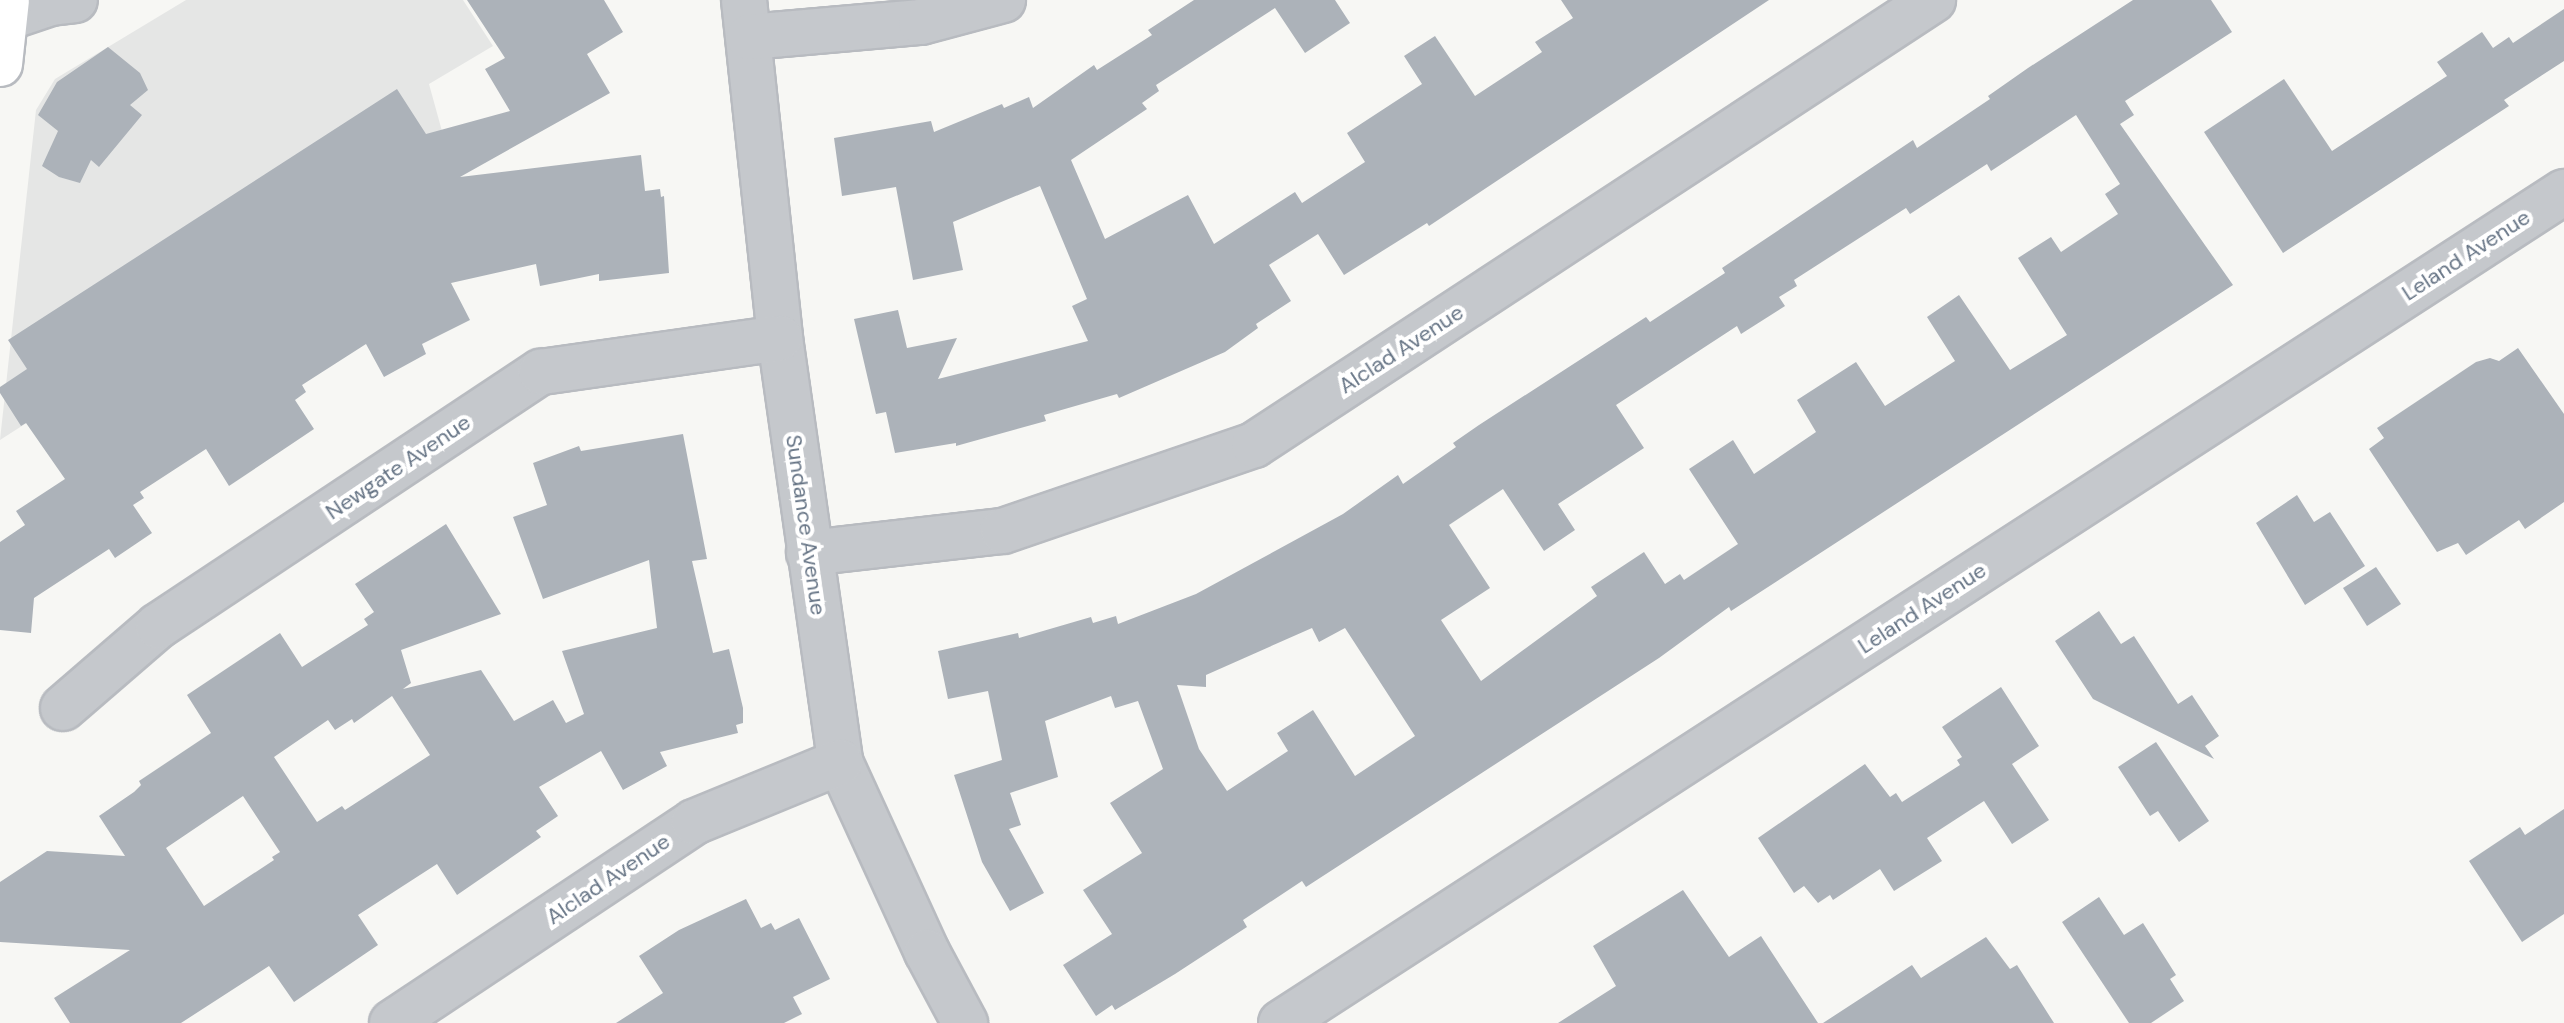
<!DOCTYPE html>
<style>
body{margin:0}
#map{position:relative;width:2564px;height:1023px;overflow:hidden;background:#f7f7f4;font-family:"DM Sans",sans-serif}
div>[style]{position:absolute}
.built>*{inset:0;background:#e5e6e5}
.building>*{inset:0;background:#acb2b9}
.roads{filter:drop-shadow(2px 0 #b8bbc0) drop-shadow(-2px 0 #b8bbc0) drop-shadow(0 2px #b8bbc0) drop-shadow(0 -2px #b8bbc0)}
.minor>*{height:44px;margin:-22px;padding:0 22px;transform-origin:22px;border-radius:22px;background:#c5c8cc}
.tertiary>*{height:44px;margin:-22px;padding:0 22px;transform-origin:22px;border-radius:22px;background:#c5c8cc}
.primary>*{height:44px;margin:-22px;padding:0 22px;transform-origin:22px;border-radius:22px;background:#fff}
span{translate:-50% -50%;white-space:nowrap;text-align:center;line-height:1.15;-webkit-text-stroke:8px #fff;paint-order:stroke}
.street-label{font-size:22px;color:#667485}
</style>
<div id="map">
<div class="built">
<i style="clip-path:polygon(186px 0,463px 0,493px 46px,429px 84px,448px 153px,0 440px,36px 110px,55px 79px)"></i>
</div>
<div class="building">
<i style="clip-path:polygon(467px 0,604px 0,623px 32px,587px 54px,610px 93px,460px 177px,641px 155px,645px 191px,660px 189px,661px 197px,664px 196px,669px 273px,599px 281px,599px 274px,540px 286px,536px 264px,451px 283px,470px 320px,422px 344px,426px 354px,384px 377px,366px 344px,302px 385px,306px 392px,295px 400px,314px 429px,229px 486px,206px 449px,140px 492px,144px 498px,133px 505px,152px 533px,115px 558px,109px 549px,34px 598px,31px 633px,0 630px,0 542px,25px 525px,16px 511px,65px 479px,26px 423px,21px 426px,0 393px,0 387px,27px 369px,8px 340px,397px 89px,426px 134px,510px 111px,485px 69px,505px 58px)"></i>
<i style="clip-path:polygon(1194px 0,1335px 0,1350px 23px,1305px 53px,1275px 8px,1156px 85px,1159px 91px,1142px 103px,1147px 109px,1071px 160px,1105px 239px,1188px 195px,1214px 244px,1295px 192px,1302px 203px,1365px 162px,1347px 133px,1422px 84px,1404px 56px,1435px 36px,1475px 96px,1542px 52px,1535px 42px,1573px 18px,1561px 0,1769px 0,1429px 226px,1427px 223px,1344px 275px,1318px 234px,1269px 265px,1291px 301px,1256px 324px,1258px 328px,1225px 352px,1119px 398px,1117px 394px,1044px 415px,1046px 421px,956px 446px,956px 443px,895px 453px,886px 412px,876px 414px,854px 319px,898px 310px,907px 348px,957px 338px,938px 379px,1088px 341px,1072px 306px,1087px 299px,1040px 186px,953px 222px,963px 270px,913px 280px,896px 187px,842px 196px,834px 138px,931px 121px,934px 132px,1002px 104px,1004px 108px,1029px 97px,1033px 108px,1094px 65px,1097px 70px,1152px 35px,1148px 30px)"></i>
<i style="clip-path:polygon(evenodd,2133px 0,2211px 0,2232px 32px,2125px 101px,2134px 115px,2120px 124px,2233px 285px,1731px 611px,1729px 607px,1659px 658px,1306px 887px,1302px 881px,1243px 920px,1247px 927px,1175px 974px,1115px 1010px,1112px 1005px,1096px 1016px,1063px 965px,1112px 934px,1083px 890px,1142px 853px,1110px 803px,1163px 769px,1138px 701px,1115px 708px,1111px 696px,1045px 721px,1058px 777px,1010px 793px,1021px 825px,1009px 829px,1044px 893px,1010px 911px,982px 862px,954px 775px,1002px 760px,988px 691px,948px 699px,938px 651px,1018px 633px,1019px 638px,1091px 617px,1093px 623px,1116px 616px,1118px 624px,1196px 594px,1343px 514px,1398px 475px,1403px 484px,1456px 447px,1453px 443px,1479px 425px,1646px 317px,1650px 322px,1725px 273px,1722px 268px,1913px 140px,1917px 148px,1990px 99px,1988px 96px,2028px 68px,2133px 0,2076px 115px,2120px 184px,2105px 194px,2118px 214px,2061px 252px,2051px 237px,2018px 258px,2067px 335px,2010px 370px,1959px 295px,1927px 317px,1955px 361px,1885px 406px,1856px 362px,1797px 400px,1816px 432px,1754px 474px,1733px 440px,1689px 469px,1738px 544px,1684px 580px,1680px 574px,1665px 584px,1644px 552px,1591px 587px,1597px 596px,1481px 681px,1441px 620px,1490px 588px,1449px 525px,1503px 489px,1544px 551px,1575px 530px,1558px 504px,1644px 448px,1616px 405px,1737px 326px,1741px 334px,1785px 306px,1779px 297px,1797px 286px,1794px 280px,1906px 208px,1910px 214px,1987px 164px,1991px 171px,2076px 115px,2133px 0,1312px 628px,1319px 642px,1345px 628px,1415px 736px,1355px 776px,1313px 710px,1277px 733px,1288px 751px,1227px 791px,1199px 749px,1177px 685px,1206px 687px,1206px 675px,1312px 628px)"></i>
<i style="clip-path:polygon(2564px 9px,2564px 61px,2504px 100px,2509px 106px,2283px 253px,2204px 132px,2284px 79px,2332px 151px,2447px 76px,2437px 62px,2482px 32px,2493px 48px,2509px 37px,2513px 43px)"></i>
<i style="clip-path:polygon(108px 47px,140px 73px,148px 90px,130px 105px,142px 115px,99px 167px,91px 160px,80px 183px,59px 177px,42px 166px,58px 131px,38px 115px,57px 82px)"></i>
<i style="clip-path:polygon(2518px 348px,2564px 414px,2564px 502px,2525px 529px,2519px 520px,2466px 555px,2458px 543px,2437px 552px,2369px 449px,2384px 438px,2377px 428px,2476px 362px,2490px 358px,2499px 361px)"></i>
<i style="clip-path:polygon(evenodd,683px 434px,707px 559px,692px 561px,713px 653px,729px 649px,743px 708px,743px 723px,736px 725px,738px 733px,660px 752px,667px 766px,623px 790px,601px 751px,539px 787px,558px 816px,536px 831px,541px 837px,457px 895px,437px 864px,358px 915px,378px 945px,294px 1002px,269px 966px,181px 1023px,70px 1023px,54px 998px,130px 950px,0 942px,0 882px,47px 851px,125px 856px,99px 816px,134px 792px,141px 785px,139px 781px,211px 733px,187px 695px,280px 633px,302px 667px,368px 625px,364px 619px,374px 612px,355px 584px,446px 524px,501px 614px,401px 650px,411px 683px,403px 689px,481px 670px,514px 721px,553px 700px,566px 723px,584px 714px,562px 651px,657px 628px,649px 560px,543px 599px,513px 517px,547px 505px,533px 463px,579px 446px,581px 451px,683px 434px,392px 696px,430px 755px,345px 810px,342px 806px,317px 822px,274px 757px,328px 720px,335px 730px,352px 719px,354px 723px,392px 696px,683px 434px,243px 796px,280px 852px,272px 857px,274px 860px,204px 906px,166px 848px,243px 796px)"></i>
<i style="clip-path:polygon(2297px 495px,2314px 522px,2330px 512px,2365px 566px,2305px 605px,2256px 523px)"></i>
<i style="clip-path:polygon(2376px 567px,2401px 604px,2367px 626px,2343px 588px)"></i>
<i style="clip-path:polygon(2099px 611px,2121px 644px,2134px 636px,2178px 704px,2192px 695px,2219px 736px,2205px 746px,2214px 759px,2093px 699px,2055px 641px)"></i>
<i style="clip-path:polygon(2001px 687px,2039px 746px,2012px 764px,2049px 820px,2012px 844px,1984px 801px,1927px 838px,1942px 861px,1894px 891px,1880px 869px,1833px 900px,1830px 895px,1818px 903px,1804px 886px,1794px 893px,1758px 838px,1865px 764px,1890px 797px,1896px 793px,1902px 802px,1960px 765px,1957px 760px,1962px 757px,1942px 727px)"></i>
<i style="clip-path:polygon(2156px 742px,2209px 821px,2179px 842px,2158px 811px,2150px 816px,2118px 767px)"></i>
<i style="clip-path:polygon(2564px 809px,2564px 914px,2522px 942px,2469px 861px,2520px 827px,2525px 835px)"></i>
<i style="clip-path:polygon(1683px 890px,1729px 957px,1761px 936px,1818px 1023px,1558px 1023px,1616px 986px,1593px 946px)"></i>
<i style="clip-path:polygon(2099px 897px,2124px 935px,2143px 923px,2176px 975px,2170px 979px,2184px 1001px,2151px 1023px,2129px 1023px,2062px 922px)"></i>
<i style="clip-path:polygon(746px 899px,761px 928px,771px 923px,775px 930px,799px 918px,830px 979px,793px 997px,802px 1014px,784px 1023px,616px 1023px,663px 993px,639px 956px,679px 930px)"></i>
<i style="clip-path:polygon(1986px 937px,2010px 969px,2017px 965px,2054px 1023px,1823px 1023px,1912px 965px,1921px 978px)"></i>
</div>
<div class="roads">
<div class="minor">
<i style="left:744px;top:0;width:340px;rotate:83.9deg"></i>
<i style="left:780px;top:338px;width:428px;rotate:81.9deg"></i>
<i style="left:840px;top:762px;width:209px;rotate:65.4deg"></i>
<i style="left:927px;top:952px;width:81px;rotate:61.8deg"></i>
<i style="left:0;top:20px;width:54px;rotate:-18.4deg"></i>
<i style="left:51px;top:3px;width:24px;rotate:-7deg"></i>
<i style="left:749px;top:37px;width:173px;rotate:-5deg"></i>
<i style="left:921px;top:22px;width:85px;rotate:-15deg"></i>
<i style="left:809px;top:553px;width:195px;rotate:-6.5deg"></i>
<i style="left:1003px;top:531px;width:265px;rotate:-18.9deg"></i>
<i style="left:1254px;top:445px;width:812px;rotate:-33.24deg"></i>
<i style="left:63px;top:708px;width:125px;rotate:-40.8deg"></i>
<i style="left:158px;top:626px;width:460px;rotate:-33.6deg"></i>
<i style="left:541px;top:372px;width:241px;rotate:-8.1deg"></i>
<i style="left:392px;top:1023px;width:363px;rotate:-33.6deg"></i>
<i style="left:694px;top:822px;width:158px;rotate:-22.3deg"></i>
</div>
<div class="tertiary">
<i style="left:1281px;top:1023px;width:1529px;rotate:-32.93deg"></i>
</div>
<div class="primary">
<i style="left:0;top:64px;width:64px;rotate:-83.8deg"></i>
</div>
</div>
<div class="street-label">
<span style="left:2466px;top:255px;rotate:-33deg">Leland Avenue</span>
<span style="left:1401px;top:349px;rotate:-33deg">Alclad Avenue</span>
<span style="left:398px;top:467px;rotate:-34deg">Newgate Avenue</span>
<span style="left:806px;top:525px;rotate:82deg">Sundance Avenue</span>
<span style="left:1922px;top:608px;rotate:-33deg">Leland Avenue</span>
<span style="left:608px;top:879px;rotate:-34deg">Alclad Avenue</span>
</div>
</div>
